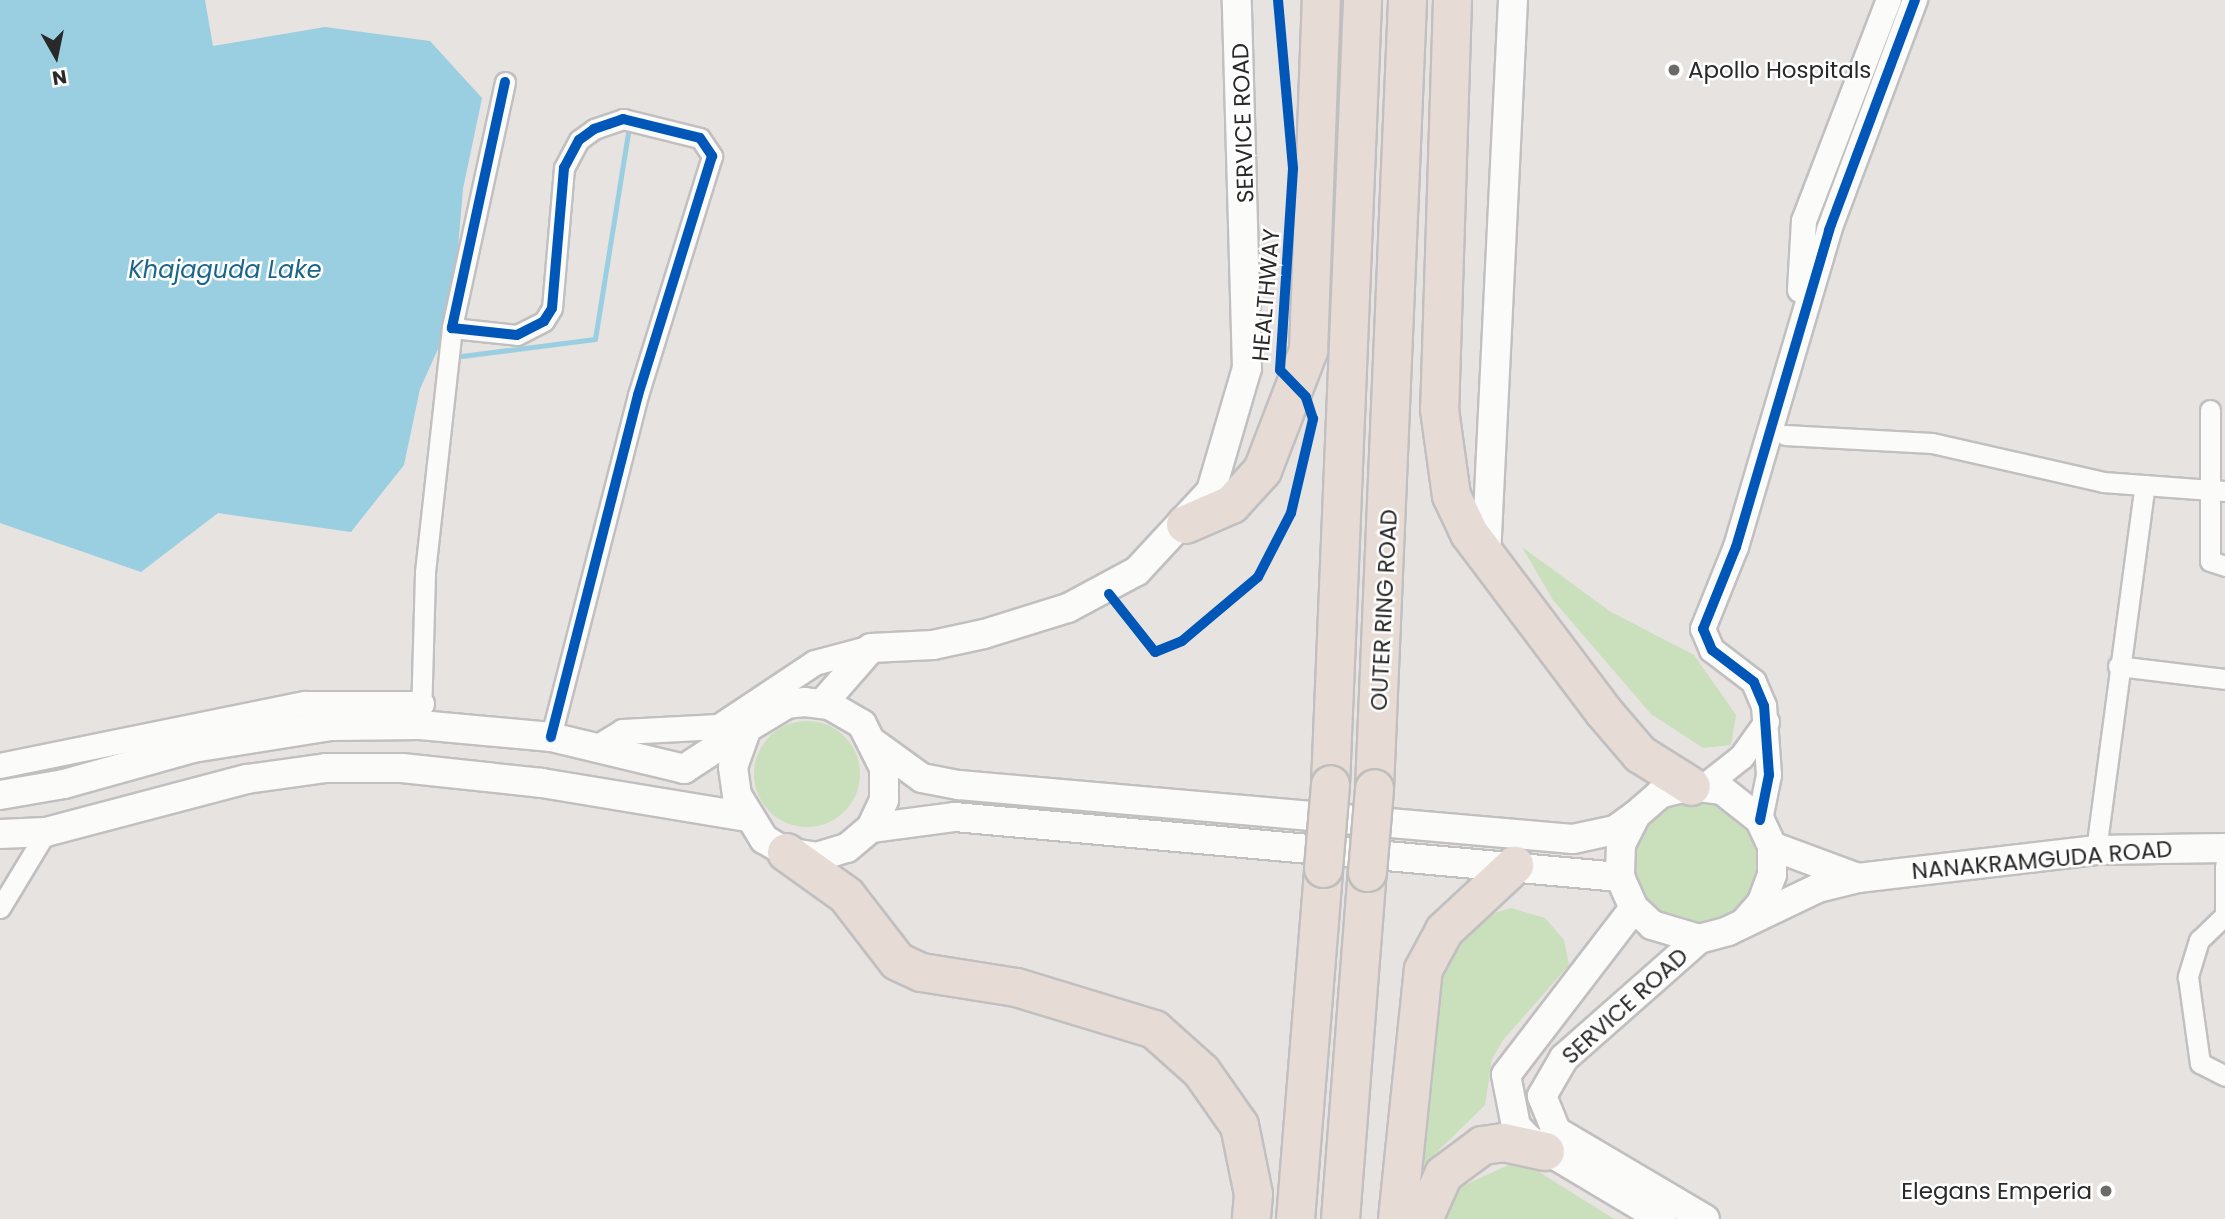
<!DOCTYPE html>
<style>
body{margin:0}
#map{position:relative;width:2225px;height:1219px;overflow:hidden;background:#e6e3e0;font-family:Poppins,sans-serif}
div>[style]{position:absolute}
.green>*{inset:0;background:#cadfbc}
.round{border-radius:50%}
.water>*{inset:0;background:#9acfe1}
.stream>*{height:5px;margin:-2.5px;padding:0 2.5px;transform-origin:2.5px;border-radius:2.5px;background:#9acfe1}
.roads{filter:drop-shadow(2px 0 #c1bfc0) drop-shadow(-2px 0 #c1bfc0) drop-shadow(0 2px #c1bfc0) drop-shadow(0 -2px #c1bfc0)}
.minor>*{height:19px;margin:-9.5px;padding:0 9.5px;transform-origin:9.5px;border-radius:9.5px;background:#fbfbfa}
.tertiary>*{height:24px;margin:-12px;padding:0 12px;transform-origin:12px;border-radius:12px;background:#fbfbfa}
.secondary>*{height:28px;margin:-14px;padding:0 14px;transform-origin:14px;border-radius:14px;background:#fbfbfa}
.motorway>*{height:37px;margin:-18.5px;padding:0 18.5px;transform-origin:18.5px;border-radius:18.5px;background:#e6dcd5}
.bridges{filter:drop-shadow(2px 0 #bfbebd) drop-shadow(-2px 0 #bfbebd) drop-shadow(0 2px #bfbebd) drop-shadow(0 -2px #bfbebd)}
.motorway-bridge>*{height:37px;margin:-18.5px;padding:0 18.5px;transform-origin:18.5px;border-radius:18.5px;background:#e6dcd5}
.cycleway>*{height:10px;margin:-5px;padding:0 5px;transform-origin:5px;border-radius:5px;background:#0057b8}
.dots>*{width:19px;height:19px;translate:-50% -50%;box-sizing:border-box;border:4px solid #fff;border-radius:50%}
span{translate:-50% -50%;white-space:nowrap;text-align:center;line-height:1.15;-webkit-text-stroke:5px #fff;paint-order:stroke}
.poi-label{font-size:23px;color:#292929}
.left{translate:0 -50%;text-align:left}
.right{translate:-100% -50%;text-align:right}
.street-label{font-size:23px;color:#292929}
.water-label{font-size:24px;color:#1b658b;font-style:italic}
.north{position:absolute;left:21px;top:21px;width:70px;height:70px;-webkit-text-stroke:5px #fff;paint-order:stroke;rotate:171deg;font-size:19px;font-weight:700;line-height:28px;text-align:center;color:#292929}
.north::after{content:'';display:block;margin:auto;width:24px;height:32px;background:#292929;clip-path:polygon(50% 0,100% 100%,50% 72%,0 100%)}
</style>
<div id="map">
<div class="green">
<i style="clip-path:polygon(1522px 547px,1611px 612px,1694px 655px,1736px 715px,1731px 745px,1703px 748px,1651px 714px,1553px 600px)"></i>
<i class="round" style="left:754px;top:721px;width:106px;height:106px"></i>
<i class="round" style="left:1633px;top:802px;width:124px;height:124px"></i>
<i style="clip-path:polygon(1511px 908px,1545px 918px,1564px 940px,1569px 965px,1503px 1040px,1492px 1059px,1485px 1105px,1430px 1159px,1408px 1219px,1425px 992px,1470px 920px)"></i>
<i style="clip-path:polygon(1511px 1164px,1528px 1165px,1614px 1219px,1438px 1219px,1456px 1189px)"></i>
</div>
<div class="water">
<i style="clip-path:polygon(0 0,205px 0,213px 46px,325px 27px,430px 41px,482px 98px,463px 189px,452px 318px,420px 389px,404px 465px,351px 532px,218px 513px,141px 572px,0 523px)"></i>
</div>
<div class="stream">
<i style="left:454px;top:357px;width:142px;rotate:-7.3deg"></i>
<i style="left:595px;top:339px;width:208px;rotate:-80.9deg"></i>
</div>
<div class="roads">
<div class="minor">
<i style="left:505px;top:82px;width:252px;rotate:102.2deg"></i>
<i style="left:452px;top:328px;width:65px;rotate:6.1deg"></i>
<i style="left:517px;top:335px;width:30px;rotate:-27deg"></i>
<i style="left:544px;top:321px;width:15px;rotate:-58deg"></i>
<i style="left:552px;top:308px;width:141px;rotate:-85.1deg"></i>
<i style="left:564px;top:168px;width:32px;rotate:-62deg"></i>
<i style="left:579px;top:140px;width:19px;rotate:-36deg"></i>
<i style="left:594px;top:129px;width:31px;rotate:-19deg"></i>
<i style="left:623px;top:119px;width:79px;rotate:13.9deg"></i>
<i style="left:700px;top:138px;width:22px;rotate:56deg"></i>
<i style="left:712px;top:156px;width:250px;rotate:107.2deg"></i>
<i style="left:638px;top:395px;width:353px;rotate:104.3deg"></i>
<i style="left:2210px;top:410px;width:151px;rotate:90deg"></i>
<i style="left:2210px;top:561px;width:16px;rotate:18deg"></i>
<i style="left:1785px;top:435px;width:147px;rotate:3.1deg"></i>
<i style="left:1932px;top:443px;width:175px;rotate:12.8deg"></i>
<i style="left:2103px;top:482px;width:122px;rotate:4.2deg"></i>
<i style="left:2118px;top:666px;width:108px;rotate:6.9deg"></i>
<i style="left:421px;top:717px;width:145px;rotate:-88.4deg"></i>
<i style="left:425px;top:572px;width:245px;rotate:-83.7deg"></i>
<i style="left:2096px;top:850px;width:368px;rotate:-82.4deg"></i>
<i style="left:2225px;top:866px;width:52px;rotate:90deg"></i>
<i style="left:0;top:908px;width:89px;rotate:-58.8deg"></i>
<i style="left:2222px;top:918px;width:32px;rotate:136deg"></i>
<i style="left:2199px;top:940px;width:39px;rotate:107deg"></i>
<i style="left:2188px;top:977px;width:87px;rotate:82.1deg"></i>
<i style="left:2200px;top:1063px;width:28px;rotate:27deg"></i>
</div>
<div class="tertiary">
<i style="left:1800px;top:290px;width:69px;rotate:-86.7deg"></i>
<i style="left:1804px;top:221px;width:237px;rotate:-69deg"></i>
<i style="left:595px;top:749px;width:33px;rotate:-31deg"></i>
<i style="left:623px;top:732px;width:96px;rotate:-3deg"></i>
<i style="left:719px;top:727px;width:115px;rotate:-33.7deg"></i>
<i style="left:815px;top:663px;width:58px;rotate:-15deg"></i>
<i style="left:0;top:766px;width:312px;rotate:-11.5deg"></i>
<i style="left:306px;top:704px;width:116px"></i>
<i style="left:1704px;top:787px;width:48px;rotate:-38.3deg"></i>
<i style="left:1742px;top:757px;width:43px;rotate:-54.5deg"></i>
<i style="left:1760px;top:820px;width:46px;rotate:-78.7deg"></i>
<i style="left:1769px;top:775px;width:69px;rotate:-94.1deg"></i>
<i style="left:1764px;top:706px;width:26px;rotate:-113deg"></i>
<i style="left:1754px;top:682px;width:53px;rotate:-142.7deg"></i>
<i style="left:1712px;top:650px;width:23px;rotate:-113deg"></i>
<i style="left:1703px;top:629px;width:88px;rotate:-68.1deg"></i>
<i style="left:1736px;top:547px;width:330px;rotate:-73.6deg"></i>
<i style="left:1829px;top:230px;width:246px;rotate:-69.5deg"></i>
</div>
<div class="secondary">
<i style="left:1486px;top:556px;width:557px;rotate:-87.22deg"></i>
<i style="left:822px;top:704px;width:74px;rotate:-48.8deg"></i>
<i style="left:871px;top:648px;width:62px;rotate:-2.8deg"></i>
<i style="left:933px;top:645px;width:52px;rotate:-12.2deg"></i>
<i style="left:984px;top:634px;width:88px;rotate:-17.2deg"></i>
<i style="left:1068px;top:608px;width:78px;rotate:-28.2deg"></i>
<i style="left:1137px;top:571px;width:109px;rotate:-47.2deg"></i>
<i style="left:1211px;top:491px;width:128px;rotate:-73.7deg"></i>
<i style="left:1247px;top:368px;width:368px;rotate:-91.6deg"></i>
<i style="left:875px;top:744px;width:58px;rotate:35.9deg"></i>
<i style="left:922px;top:778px;width:38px;rotate:11deg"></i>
<i style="left:959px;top:785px;width:616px;rotate:5.03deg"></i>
<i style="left:1573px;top:839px;width:43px;rotate:-12.1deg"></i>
<i style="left:1615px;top:830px;width:26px;rotate:-36deg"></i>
<i style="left:0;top:795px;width:65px;rotate:-9.8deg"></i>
<i style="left:64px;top:784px;width:134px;rotate:-15.6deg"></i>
<i style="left:193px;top:748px;width:140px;rotate:-9.1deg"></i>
<i style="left:331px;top:726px;width:89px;rotate:-0.6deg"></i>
<i style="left:420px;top:725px;width:132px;rotate:5.2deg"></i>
<i style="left:551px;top:737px;width:137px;rotate:13.5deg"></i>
<i style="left:684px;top:769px;width:75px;rotate:-33.1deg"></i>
<i style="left:871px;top:828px;width:31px;rotate:-65deg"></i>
<i style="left:884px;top:800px;width:32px;rotate:-90deg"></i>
<i style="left:884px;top:768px;width:49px;rotate:-116.6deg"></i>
<i style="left:862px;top:724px;width:38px;rotate:-150deg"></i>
<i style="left:829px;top:705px;width:24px;rotate:-173deg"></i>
<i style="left:805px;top:702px;width:18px;rotate:174deg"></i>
<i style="left:787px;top:704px;width:47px;rotate:149deg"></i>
<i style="left:747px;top:728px;width:41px;rotate:109.7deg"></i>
<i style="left:733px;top:767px;width:28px;rotate:82deg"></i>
<i style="left:737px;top:795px;width:52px;rotate:58.5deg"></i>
<i style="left:764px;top:839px;width:26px;rotate:31deg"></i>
<i style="left:786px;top:852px;width:31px;rotate:9deg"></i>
<i style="left:817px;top:857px;width:31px;rotate:-17deg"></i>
<i style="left:847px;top:848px;width:31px;rotate:-40deg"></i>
<i style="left:871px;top:828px;width:85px;rotate:-7.5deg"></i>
<i style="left:955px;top:817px;width:668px;rotate:5.16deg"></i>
<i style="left:0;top:834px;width:46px;rotate:-2.5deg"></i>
<i style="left:46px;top:832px;width:208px;rotate:-14.8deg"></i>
<i style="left:247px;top:779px;width:80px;rotate:-7.9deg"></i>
<i style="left:326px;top:768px;width:76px"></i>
<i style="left:402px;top:768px;width:141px;rotate:6.1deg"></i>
<i style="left:542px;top:783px;width:209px;rotate:9.4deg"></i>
<i style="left:1772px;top:846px;width:92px;rotate:20.4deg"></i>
<i style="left:1634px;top:908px;width:210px;rotate:127.5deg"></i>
<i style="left:1506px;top:1075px;width:52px;rotate:78.9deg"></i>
<i style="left:1516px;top:1126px;width:18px;rotate:47deg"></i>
<i style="left:1528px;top:1139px;width:156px;rotate:30.8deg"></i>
<i style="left:1744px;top:923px;width:28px;rotate:-49deg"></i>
<i style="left:1762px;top:902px;width:29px;rotate:-70deg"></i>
<i style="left:1772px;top:875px;width:29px;rotate:-90deg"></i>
<i style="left:1772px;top:846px;width:29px;rotate:-115deg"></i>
<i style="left:1760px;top:820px;width:48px;rotate:-141.7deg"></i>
<i style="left:1722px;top:790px;width:31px;rotate:-173deg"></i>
<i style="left:1691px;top:786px;width:32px;rotate:166deg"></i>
<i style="left:1660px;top:794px;width:32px;rotate:139deg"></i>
<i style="left:1636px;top:815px;width:33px;rotate:117deg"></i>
<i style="left:1621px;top:844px;width:33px;rotate:92deg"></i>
<i style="left:1620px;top:877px;width:34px;rotate:66deg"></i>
<i style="left:1634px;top:908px;width:25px;rotate:43deg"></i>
<i style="left:1652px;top:925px;width:49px;rotate:16.6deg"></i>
<i style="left:1699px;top:939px;width:30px;rotate:-15deg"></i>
<i style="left:1728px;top:931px;width:100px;rotate:-25.5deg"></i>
<i style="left:1818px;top:888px;width:41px;rotate:-14deg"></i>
<i style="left:1858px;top:878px;width:240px;rotate:-6.7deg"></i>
<i style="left:2096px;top:850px;width:129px;rotate:-0.9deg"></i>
<i style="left:1699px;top:939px;width:180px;rotate:138.6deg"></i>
<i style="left:1564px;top:1058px;width:44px;rotate:120.1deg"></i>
<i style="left:1542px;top:1096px;width:38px;rotate:68deg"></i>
<i style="left:1556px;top:1131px;width:173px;rotate:30.6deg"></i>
</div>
<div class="motorway">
<i style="left:1452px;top:0;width:409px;rotate:91.8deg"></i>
<i style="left:1439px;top:409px;width:87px;rotate:82.1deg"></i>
<i style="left:1451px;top:495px;width:42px;rotate:64.7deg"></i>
<i style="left:1469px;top:533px;width:223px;rotate:53deg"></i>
<i style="left:1603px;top:711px;width:57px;rotate:49.3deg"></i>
<i style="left:1640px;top:754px;width:60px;rotate:32.1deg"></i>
<i style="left:1185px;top:524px;width:50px;rotate:-23.5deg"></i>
<i style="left:1231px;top:504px;width:46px;rotate:-47.6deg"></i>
<i style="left:1262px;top:470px;width:129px;rotate:-69deg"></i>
<i style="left:1308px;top:350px;width:350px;rotate:-87.9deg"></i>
<i style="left:1330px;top:784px;width:785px;rotate:-87.66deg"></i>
<i style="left:1374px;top:788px;width:789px;rotate:-87.6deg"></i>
<i style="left:786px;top:852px;width:74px;rotate:35.6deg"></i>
<i style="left:846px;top:895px;width:83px;rotate:52.3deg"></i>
<i style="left:897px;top:961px;width:26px;rotate:25deg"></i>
<i style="left:921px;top:972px;width:96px;rotate:9deg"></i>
<i style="left:1016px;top:987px;width:144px;rotate:16.9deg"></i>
<i style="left:1154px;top:1029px;width:63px;rotate:41.8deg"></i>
<i style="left:1201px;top:1071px;width:66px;rotate:54.9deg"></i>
<i style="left:1239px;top:1125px;width:70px;rotate:78.5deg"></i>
<i style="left:1253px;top:1194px;width:25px;rotate:95deg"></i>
<i style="left:1295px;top:1219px;width:352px;rotate:-85.4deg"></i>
<i style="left:1340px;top:1219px;width:348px;rotate:-85.6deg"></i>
<i style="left:1397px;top:1219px;width:251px;rotate:-84.1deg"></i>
<i style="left:1423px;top:969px;width:44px;rotate:-61.7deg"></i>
<i style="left:1444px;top:930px;width:96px;rotate:-42.9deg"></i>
<i style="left:1423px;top:1219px;width:49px;rotate:-66deg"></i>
<i style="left:1443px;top:1174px;width:49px;rotate:-36.6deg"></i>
<i style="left:1482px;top:1145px;width:21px;rotate:-8deg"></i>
<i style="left:1503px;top:1142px;width:43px;rotate:12.1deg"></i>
</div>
</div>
<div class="bridges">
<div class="motorway-bridge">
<i style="left:1323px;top:868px;width:84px;rotate:-85.2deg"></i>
<i style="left:1367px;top:872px;width:84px;rotate:-85.2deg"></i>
</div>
</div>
<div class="cycleway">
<i style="left:505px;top:82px;width:252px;rotate:102.2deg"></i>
<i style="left:452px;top:328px;width:65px;rotate:6.1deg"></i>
<i style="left:517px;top:335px;width:30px;rotate:-27deg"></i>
<i style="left:544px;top:321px;width:15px;rotate:-58deg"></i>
<i style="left:552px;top:308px;width:141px;rotate:-85.1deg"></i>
<i style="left:564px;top:168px;width:32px;rotate:-62deg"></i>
<i style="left:579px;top:140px;width:19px;rotate:-36deg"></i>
<i style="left:594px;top:129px;width:31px;rotate:-19deg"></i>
<i style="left:623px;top:119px;width:79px;rotate:13.9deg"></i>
<i style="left:700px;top:138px;width:22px;rotate:56deg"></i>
<i style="left:712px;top:156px;width:250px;rotate:107.2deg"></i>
<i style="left:638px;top:395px;width:353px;rotate:104.3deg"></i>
<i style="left:1109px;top:594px;width:74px;rotate:51.6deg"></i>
<i style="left:1155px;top:652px;width:29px;rotate:-22deg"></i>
<i style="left:1182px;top:641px;width:99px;rotate:-40.1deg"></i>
<i style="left:1258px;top:577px;width:72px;rotate:-62.7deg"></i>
<i style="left:1291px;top:513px;width:97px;rotate:-76.8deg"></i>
<i style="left:1313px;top:419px;width:23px;rotate:-108deg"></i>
<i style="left:1306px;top:397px;width:37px;rotate:-134deg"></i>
<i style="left:1280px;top:370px;width:202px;rotate:-86.3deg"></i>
<i style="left:1293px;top:168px;width:169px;rotate:-95.1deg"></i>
<i style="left:1760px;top:820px;width:46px;rotate:-78.7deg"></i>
<i style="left:1769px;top:775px;width:69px;rotate:-94.1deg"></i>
<i style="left:1764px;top:706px;width:26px;rotate:-113deg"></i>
<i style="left:1754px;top:682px;width:53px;rotate:-142.7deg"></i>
<i style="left:1712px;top:650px;width:23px;rotate:-113deg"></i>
<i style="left:1703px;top:629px;width:88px;rotate:-68.1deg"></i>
<i style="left:1736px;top:547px;width:330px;rotate:-73.6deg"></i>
<i style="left:1829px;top:230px;width:246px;rotate:-69.5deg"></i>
</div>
<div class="dots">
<i style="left:1674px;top:70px;background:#6b6a69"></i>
<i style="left:2106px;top:1191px;background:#6b6a69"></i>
</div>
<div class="poi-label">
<span class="left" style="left:1688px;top:70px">Apollo Hospitals</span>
<span class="right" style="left:2092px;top:1191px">Elegans Emperia</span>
</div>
<div class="street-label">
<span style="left:1243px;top:123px;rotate:-92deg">SERVICE ROAD</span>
<span style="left:1266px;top:295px;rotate:-85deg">HEALTHWAY</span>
<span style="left:1384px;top:610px;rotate:-87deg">OUTER RING ROAD</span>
<span style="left:2042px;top:860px;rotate:-5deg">NANAKRAMGUDA ROAD</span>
<span style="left:1625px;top:1006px;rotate:-42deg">SERVICE ROAD</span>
</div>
<div class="water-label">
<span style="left:225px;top:270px">Khajaguda Lake</span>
</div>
<div class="north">N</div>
</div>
